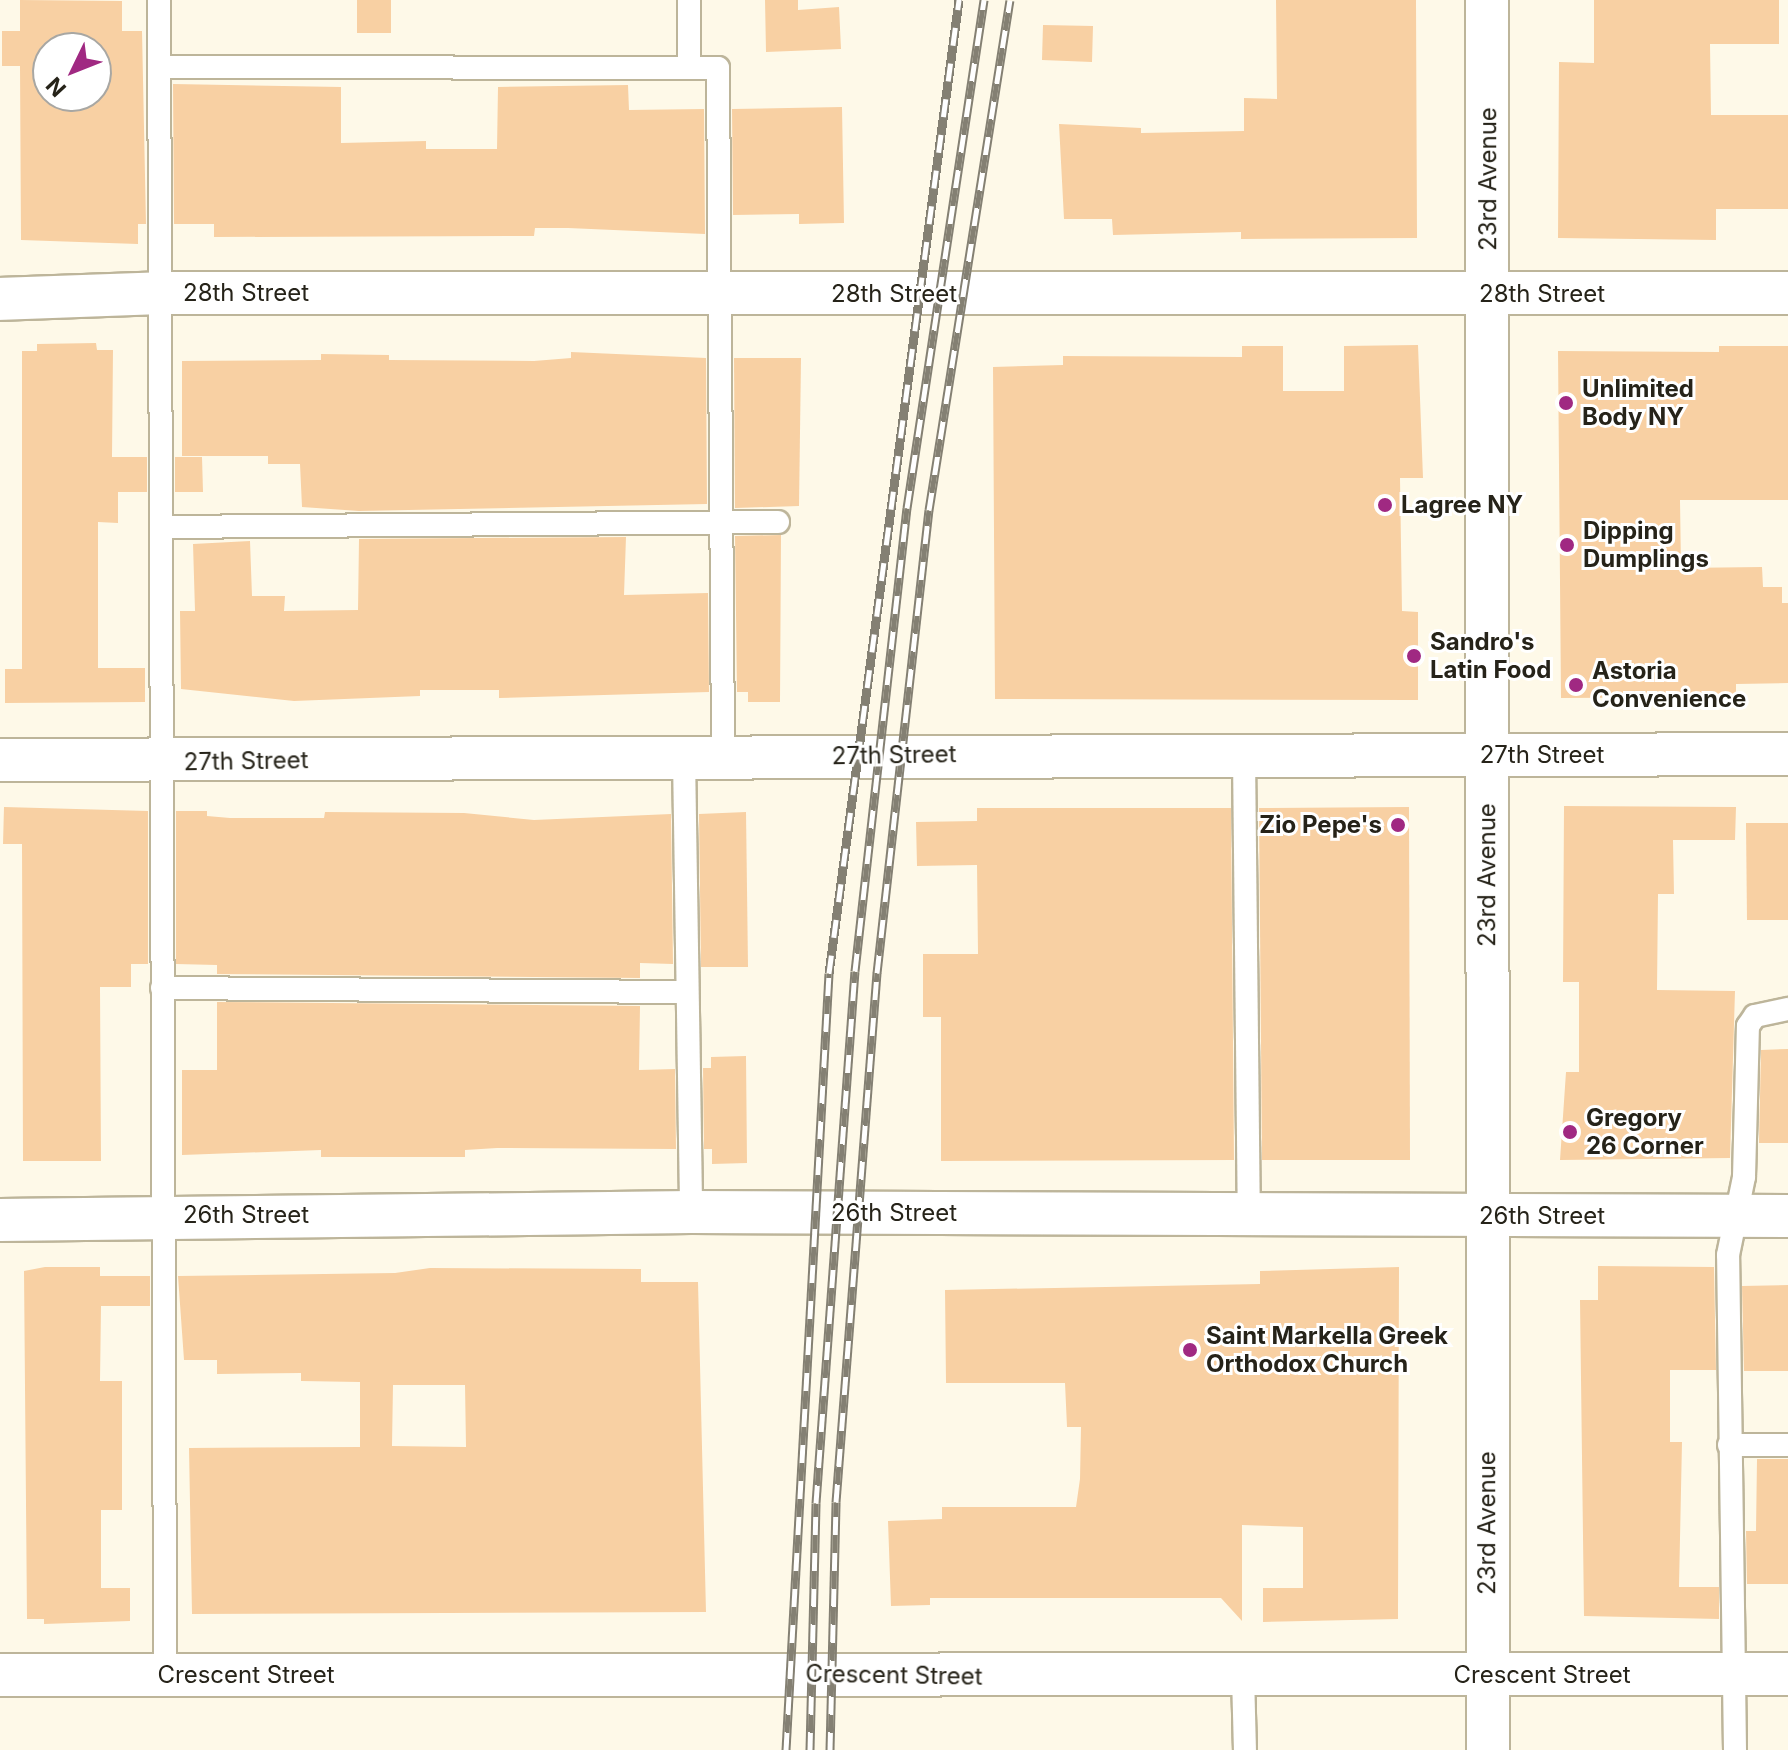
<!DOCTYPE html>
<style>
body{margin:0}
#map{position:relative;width:1788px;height:1750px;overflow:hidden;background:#fef9e8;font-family:Inter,sans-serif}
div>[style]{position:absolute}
.building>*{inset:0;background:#f8d0a3}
.roads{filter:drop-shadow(2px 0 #bdb59a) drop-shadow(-2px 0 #bdb59a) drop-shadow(0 2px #bdb59a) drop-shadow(0 -2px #bdb59a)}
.lane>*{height:22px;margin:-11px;padding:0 11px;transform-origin:11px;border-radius:11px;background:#fff}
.street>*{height:42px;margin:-21px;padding:0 21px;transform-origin:21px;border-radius:21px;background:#fff}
.rail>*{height:9px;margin-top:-4.5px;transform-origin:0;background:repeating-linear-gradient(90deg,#fff 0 18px,#848073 0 36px);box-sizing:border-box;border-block:2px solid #848073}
.dots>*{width:22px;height:22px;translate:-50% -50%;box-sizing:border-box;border:4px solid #fff;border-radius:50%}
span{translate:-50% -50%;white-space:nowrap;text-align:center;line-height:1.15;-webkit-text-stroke:6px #fff;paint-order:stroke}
.street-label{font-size:24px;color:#262319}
.poi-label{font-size:24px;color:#262319;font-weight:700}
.left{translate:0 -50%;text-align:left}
.right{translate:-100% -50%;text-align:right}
.north{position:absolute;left:32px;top:32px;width:80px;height:80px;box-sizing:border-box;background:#fff;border:2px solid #a8a7a3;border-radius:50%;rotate:227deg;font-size:22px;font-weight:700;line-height:32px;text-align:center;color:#262319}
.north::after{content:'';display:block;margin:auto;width:28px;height:36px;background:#a02982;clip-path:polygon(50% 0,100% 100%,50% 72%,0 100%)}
</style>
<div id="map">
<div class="building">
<i style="clip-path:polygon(evenodd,20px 0,122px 1px,122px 31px,142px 31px,146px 224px,138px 224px,138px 244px,21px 240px,20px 66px,2px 66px,2px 31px,20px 31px,20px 0,48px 48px,96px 48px,96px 96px,48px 96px,48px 48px)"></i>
<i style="clip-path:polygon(357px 0,391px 0,391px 33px,357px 33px)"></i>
<i style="clip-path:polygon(765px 0,798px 0,798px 10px,839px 7px,841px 49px,766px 52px)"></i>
<i style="clip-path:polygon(1276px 0,1416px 0,1417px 238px,1241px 239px,1241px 232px,1113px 235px,1112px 219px,1064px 219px,1059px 124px,1141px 128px,1141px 133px,1244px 131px,1244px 98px,1277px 99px)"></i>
<i style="clip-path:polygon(1594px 0,1779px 0,1779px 44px,1710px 44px,1711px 115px,1788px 115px,1788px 209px,1716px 209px,1716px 240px,1558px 238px,1559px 62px,1594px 63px)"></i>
<i style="clip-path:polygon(1043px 25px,1093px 26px,1092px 62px,1042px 60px)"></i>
<i style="clip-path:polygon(173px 84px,341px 87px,341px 143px,426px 141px,426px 149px,497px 149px,498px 87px,628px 85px,629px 110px,704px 109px,705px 234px,568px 228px,535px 228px,534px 236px,214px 237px,214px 224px,174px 224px)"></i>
<i style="clip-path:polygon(842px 107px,844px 223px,799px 224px,799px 214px,733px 215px,732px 109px)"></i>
<i style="clip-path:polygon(96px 343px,97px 350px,113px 350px,112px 457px,147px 457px,147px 492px,118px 492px,118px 523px,98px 522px,98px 668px,145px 668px,145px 702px,5px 703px,5px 669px,22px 669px,22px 351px,37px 351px,37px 344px)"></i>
<i style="clip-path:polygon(1418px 345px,1423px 478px,1400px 478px,1402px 611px,1418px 612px,1418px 700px,995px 699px,993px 367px,1063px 365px,1063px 356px,1242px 357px,1242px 346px,1283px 346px,1283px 391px,1344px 391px,1344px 346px)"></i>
<i style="clip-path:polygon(1719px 346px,1788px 346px,1788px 500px,1680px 500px,1681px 568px,1762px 567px,1763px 587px,1782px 587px,1782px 603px,1788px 603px,1788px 683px,1736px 684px,1736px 697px,1561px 698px,1558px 351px,1719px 352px)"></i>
<i style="clip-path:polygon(571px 352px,706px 358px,707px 504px,359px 511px,302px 507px,300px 464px,268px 464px,268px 456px,182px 456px,182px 361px,321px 360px,321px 354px,389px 355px,389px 360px,534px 361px,571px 358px)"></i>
<i style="clip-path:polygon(734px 358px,801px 358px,799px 506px,735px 508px)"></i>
<i style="clip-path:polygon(175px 457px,202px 457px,203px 492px,175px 492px)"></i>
<i style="clip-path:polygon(781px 535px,780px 702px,748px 702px,748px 692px,737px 692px,735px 536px)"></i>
<i style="clip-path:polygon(626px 537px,624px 595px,708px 593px,709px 692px,499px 698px,499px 690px,420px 690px,420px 696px,294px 701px,181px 689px,180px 611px,195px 611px,193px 544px,250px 541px,252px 596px,285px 596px,284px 611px,358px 610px,359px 539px)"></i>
<i style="clip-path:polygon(1564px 806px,1736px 807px,1735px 840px,1673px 840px,1674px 894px,1658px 894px,1657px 990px,1735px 991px,1730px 1158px,1560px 1160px,1566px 1072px,1579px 1072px,1579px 982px,1563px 982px)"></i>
<i style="clip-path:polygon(4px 807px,148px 811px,148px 964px,131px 964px,131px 987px,100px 987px,101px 1161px,23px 1161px,22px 844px,3px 844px)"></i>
<i style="clip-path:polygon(1409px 807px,1410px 1160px,1262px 1160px,1259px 808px)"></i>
<i style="clip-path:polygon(977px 808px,1231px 808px,1234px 1160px,941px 1161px,941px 1017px,923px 1017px,923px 954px,978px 954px,977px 865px,917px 866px,916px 822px,977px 821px)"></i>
<i style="clip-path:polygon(176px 811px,207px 811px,207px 816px,230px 818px,324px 818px,325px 812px,464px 813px,534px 820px,671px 814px,673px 964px,640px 963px,640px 978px,217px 974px,217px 965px,176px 964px)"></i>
<i style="clip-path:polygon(746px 812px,748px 967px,701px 967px,699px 814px)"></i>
<i style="clip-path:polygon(1746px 823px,1788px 823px,1788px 920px,1747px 920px)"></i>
<i style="clip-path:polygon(217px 1002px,640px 1006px,639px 1070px,675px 1069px,676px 1149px,497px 1148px,465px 1150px,465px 1157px,321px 1157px,321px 1150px,182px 1155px,182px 1070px,217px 1070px)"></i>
<i style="clip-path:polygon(1788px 1049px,1788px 1143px,1759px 1143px,1761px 1050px)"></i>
<i style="clip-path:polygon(746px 1056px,747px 1163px,712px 1164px,712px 1149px,704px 1149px,703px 1068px,711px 1068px,711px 1057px)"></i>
<i style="clip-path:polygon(1598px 1266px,1714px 1267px,1716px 1370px,1670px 1370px,1670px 1442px,1682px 1442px,1679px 1587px,1719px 1587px,1719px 1619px,1584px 1616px,1580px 1300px,1598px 1300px)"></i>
<i style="clip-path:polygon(45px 1267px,100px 1267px,100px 1276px,150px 1276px,150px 1306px,101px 1306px,100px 1381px,122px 1381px,122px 1510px,101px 1510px,101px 1588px,130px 1588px,130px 1621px,44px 1624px,44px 1619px,27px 1619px,24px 1271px)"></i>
<i style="clip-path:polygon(1399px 1267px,1398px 1619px,1263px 1622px,1263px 1588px,1303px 1588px,1303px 1527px,1242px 1525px,1242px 1621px,1221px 1598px,930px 1598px,930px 1605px,891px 1606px,888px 1521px,942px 1519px,942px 1507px,1076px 1507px,1080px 1479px,1081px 1427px,1067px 1427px,1065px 1383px,946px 1383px,945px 1290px,1260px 1284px,1260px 1271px)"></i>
<i style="clip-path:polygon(evenodd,430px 1268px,641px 1269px,641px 1282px,698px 1282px,706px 1612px,192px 1614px,189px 1448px,360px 1447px,360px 1382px,301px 1381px,301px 1373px,217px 1374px,217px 1360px,184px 1360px,178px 1276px,395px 1273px,430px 1268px,393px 1385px,465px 1385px,466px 1447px,392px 1446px,393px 1385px)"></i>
<i style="clip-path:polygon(1788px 1285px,1788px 1371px,1744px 1371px,1742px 1286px)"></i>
<i style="clip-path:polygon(1757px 1459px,1788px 1459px,1788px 1584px,1747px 1584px,1746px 1531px,1756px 1531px)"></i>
</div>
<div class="roads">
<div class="lane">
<i style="left:159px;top:0;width:1675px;rotate:89.79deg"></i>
<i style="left:159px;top:67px;width:559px;rotate:0.1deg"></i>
<i style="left:718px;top:68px;width:689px;rotate:89.58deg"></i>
<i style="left:689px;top:68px;width:68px;rotate:-90deg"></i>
<i style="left:161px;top:527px;width:617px;rotate:-0.46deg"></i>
<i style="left:1244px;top:755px;width:460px;rotate:89.4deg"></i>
<i style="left:684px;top:757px;width:455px;rotate:89.1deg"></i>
<i style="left:162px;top:988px;width:525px;rotate:0.44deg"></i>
<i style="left:1729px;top:1445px;width:59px"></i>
<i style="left:1243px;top:1675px;width:75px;rotate:88.5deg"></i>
<i style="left:1735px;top:1750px;width:495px;rotate:-90.8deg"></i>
<i style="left:1728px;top:1255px;width:80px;rotate:-78.4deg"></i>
<i style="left:1744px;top:1177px;width:151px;rotate:-88.5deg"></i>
<i style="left:1748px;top:1026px;width:12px;rotate:-55deg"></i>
<i style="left:1755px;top:1016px;width:34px;rotate:-12deg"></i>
</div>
<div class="street">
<i style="left:1487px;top:0;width:1750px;rotate:89.97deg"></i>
<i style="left:0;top:299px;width:160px;rotate:-2.1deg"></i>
<i style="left:160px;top:293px;width:1628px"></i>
<i style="left:0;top:760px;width:1788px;rotate:-0.19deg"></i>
<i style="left:0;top:1220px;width:691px;rotate:-0.66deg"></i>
<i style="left:691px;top:1212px;width:1097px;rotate:0.21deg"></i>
<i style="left:0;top:1675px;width:1788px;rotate:-0.03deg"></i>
</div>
</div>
<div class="rail">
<i style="left:786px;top:1750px;width:778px;rotate:-86.83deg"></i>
<i style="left:829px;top:973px;width:982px;rotate:-82.39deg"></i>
<i style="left:810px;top:1750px;width:247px;rotate:-88.6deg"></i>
<i style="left:816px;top:1503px;width:533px;rotate:-85.81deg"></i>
<i style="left:855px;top:971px;width:466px;rotate:-83.6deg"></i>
<i style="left:907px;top:508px;width:514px;rotate:-81.38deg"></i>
<i style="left:830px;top:1750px;width:248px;rotate:-88.6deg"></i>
<i style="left:836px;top:1502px;width:531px;rotate:-85.57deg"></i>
<i style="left:877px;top:973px;width:466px;rotate:-83.6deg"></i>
<i style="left:929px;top:510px;width:516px;rotate:-80.98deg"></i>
</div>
<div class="dots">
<i style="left:1566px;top:403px;background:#a02982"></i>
<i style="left:1385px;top:505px;background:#a02982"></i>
<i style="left:1567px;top:545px;background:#a02982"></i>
<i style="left:1414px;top:656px;background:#a02982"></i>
<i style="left:1576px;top:685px;background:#a02982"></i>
<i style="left:1398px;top:825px;background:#a02982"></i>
<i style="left:1570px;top:1132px;background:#a02982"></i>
<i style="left:1190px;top:1350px;background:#a02982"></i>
</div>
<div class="street-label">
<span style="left:1488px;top:179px;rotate:-90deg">23rd Avenue</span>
<span style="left:246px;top:293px">28th Street</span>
<span style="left:894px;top:294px">28th Street</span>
<span style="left:1542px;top:294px">28th Street</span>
<span style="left:894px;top:755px;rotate:-1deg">27th Street</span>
<span style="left:1542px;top:755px">27th Street</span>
<span style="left:246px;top:761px;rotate:-1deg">27th Street</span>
<span style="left:1487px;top:875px;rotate:-90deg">23rd Avenue</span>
<span style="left:894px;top:1213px">26th Street</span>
<span style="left:246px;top:1215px">26th Street</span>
<span style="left:1542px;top:1216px">26th Street</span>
<span style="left:1487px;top:1523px;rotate:-90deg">23rd Avenue</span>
<span style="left:246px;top:1675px">Crescent Street</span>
<span style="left:894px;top:1675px;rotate:1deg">Crescent Street</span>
<span style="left:1542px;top:1675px">Crescent Street</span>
</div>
<div class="poi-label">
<span class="left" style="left:1582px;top:403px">Unlimited<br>Body NY</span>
<span class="left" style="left:1401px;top:505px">Lagree NY</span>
<span class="left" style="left:1583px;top:545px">Dipping<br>Dumplings</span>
<span class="left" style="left:1430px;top:656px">Sandro's<br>Latin Food</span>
<span class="left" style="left:1592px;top:685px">Astoria<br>Convenience</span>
<span class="right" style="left:1382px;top:825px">Zio Pepe's</span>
<span class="left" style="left:1586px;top:1132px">Gregory<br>26 Corner</span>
<span class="left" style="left:1206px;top:1350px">Saint Markella Greek<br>Orthodox Church</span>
</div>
<div class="north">N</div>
</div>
